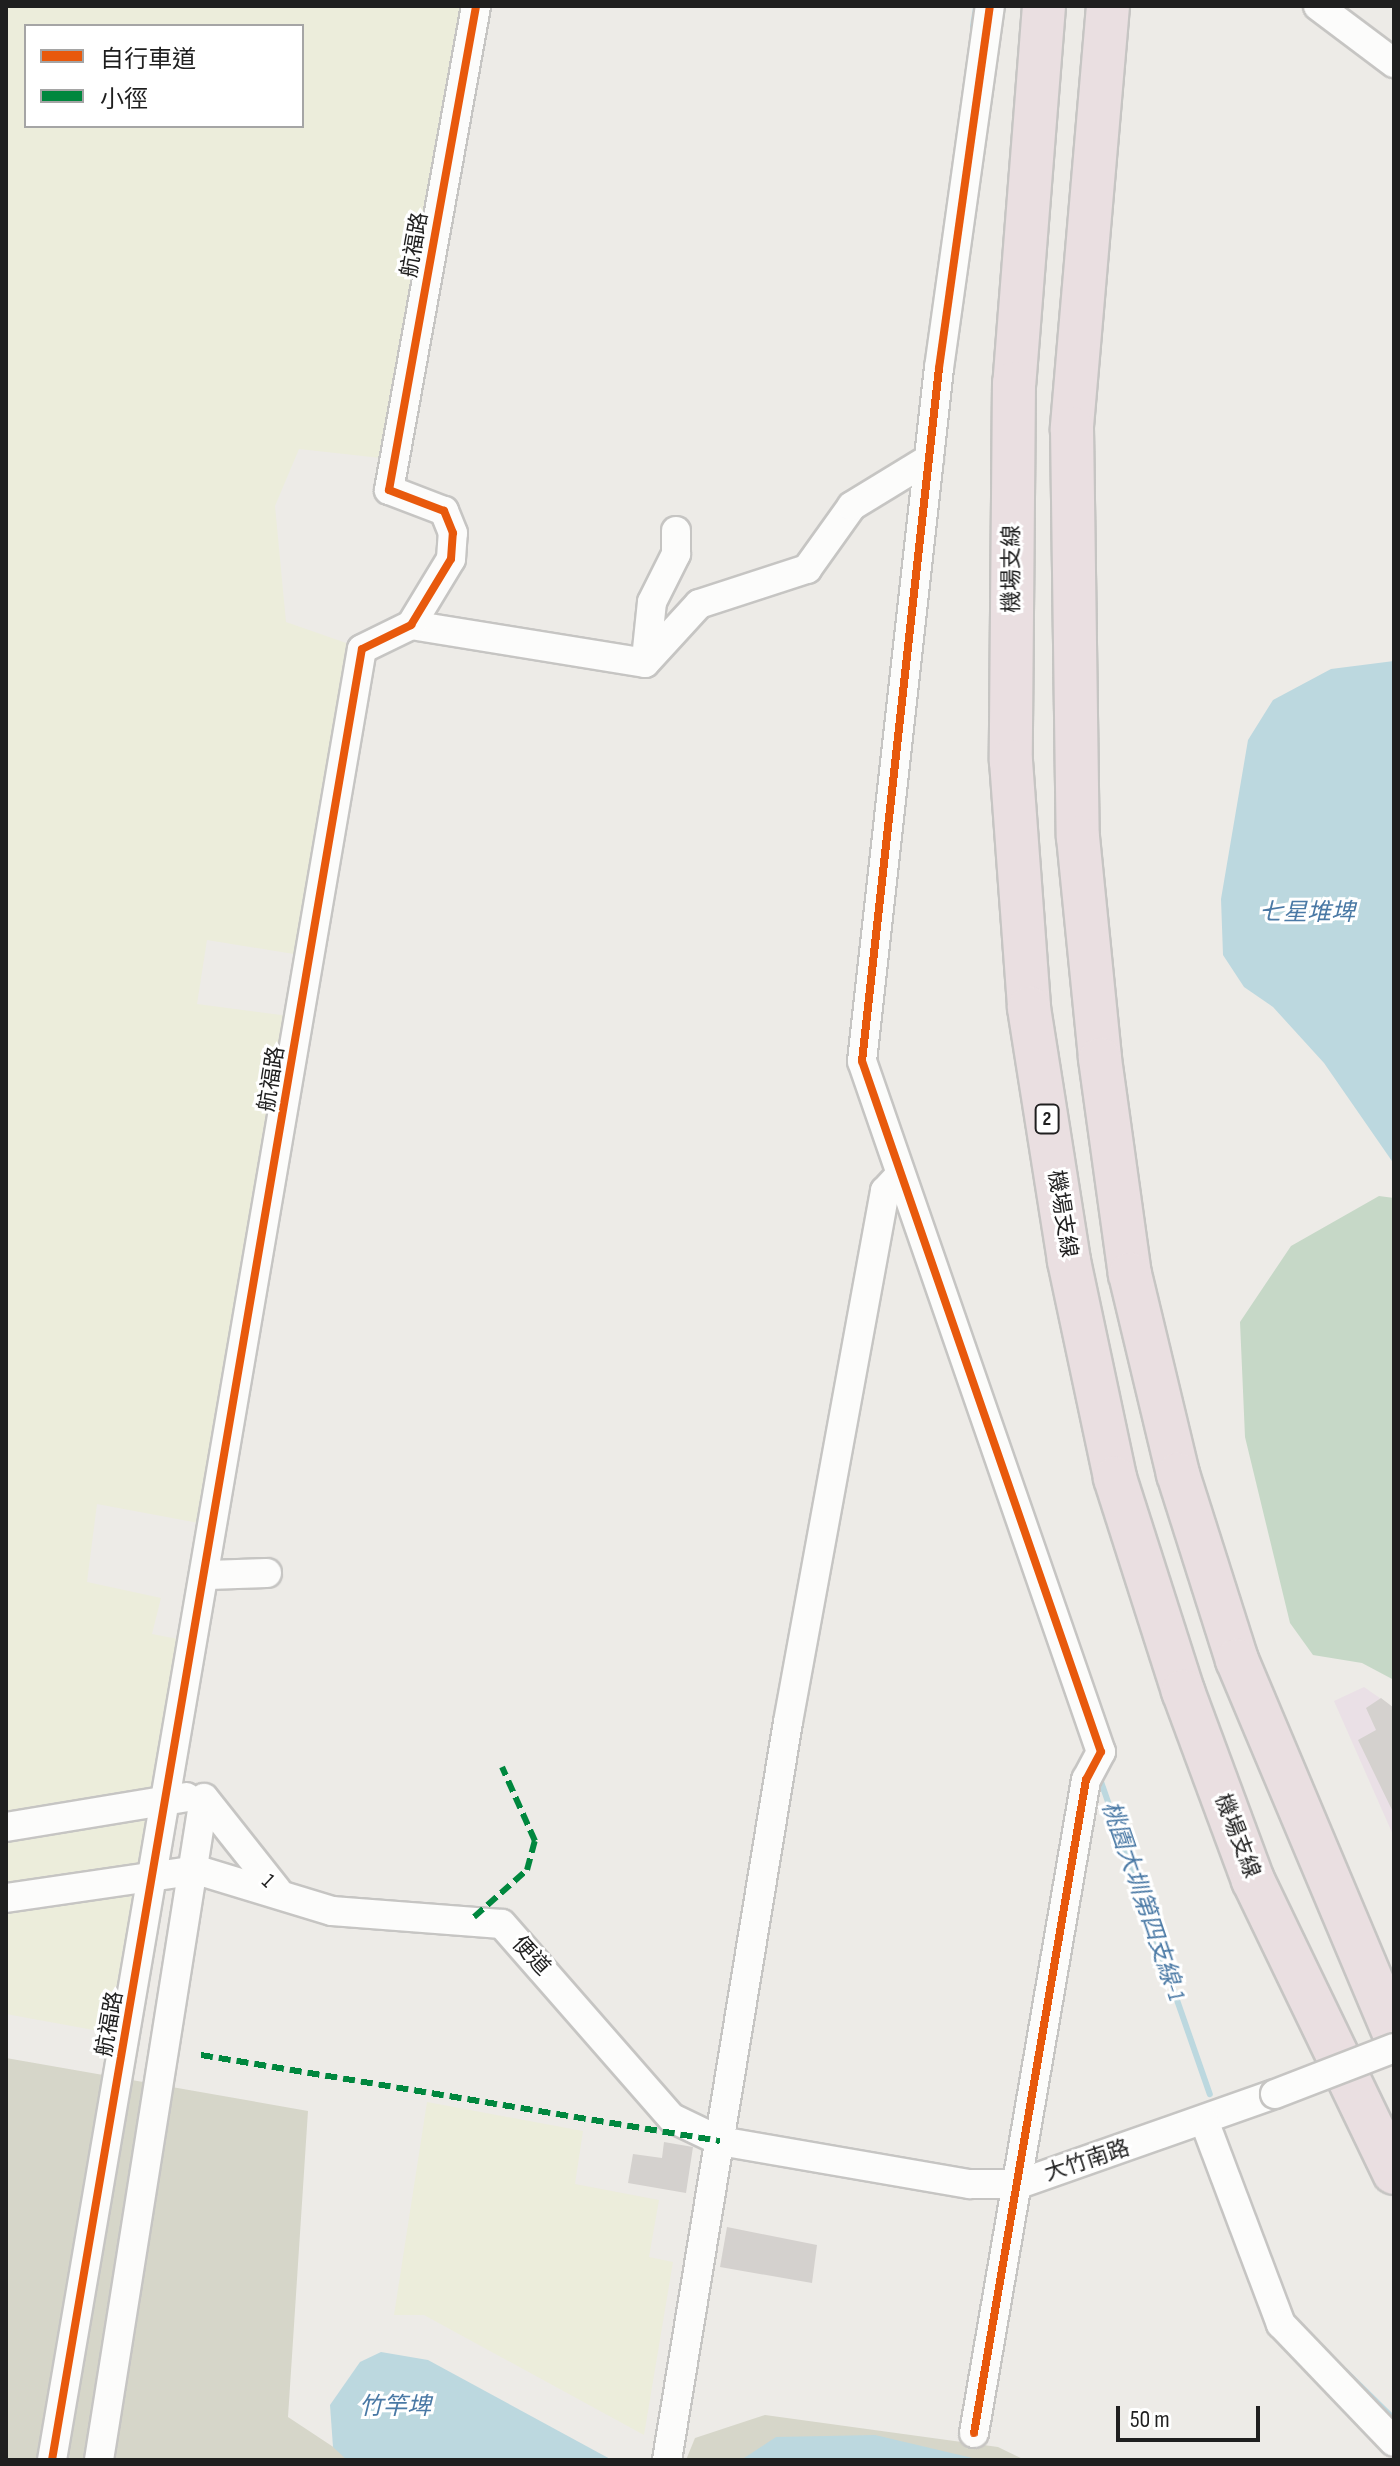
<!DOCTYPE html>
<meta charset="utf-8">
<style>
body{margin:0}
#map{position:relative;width:1400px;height:2466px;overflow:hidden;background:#edebe7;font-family:"Sofia Sans Condensed","Noto Sans TC",sans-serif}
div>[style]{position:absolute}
.industrial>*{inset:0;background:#eae0e6}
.construction>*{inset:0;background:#d6d6c9}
.farmland>*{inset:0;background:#eceddb}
.cemetery>*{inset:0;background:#c6d8c7}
.water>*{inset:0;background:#bcd8df}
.stream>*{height:6px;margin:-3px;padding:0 3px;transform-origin:3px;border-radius:3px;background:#bcd8df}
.building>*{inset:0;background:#d4d1ce}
.roads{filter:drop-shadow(2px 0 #c6c5c3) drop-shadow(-2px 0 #c6c5c3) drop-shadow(0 2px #c6c5c3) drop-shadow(0 -2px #c6c5c3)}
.minor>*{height:28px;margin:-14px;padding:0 14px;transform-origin:14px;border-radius:14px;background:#fcfcfb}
.highway>*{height:42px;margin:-21px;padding:0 21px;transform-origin:21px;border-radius:21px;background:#eadfe1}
.bridges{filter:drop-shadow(2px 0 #c6c5c3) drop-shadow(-2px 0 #c6c5c3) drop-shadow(0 2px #c6c5c3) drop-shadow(0 -2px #c6c5c3)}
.minor-bridge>*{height:28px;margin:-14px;padding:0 14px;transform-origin:14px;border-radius:14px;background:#fcfcfb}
.quiet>*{height:6px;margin-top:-3px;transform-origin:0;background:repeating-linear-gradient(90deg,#00873e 0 12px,transparent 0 18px)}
.cycleway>*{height:8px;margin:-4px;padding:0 4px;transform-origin:4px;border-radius:4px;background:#e8590c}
span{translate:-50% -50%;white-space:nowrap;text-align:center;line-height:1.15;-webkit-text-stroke:6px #fff;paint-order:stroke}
.shield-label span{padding:2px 6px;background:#fff;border:2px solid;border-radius:6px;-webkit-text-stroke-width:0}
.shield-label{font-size:20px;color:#1f1f1f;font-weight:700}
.street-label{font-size:22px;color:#1f1f1f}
.water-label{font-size:24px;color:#4a79a5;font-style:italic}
.frame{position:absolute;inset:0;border:8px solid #1f1f1f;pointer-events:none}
.legend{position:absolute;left:24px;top:24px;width:280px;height:104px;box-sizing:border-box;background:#fff;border:2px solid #a5a5a5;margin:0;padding:10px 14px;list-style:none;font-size:24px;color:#1f1f1f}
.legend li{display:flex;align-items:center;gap:16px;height:40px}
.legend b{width:40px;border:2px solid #a5a5a5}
.scale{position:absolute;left:1116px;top:2406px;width:144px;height:36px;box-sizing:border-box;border:4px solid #1f1f1f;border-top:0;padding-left:10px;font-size:24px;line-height:28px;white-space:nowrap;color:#1f1f1f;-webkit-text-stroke:6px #fff;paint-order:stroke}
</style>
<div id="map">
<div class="industrial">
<i style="clip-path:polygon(1364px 1687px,1394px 1708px,1394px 1837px,1334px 1701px)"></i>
</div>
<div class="construction">
<i style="clip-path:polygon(6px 2058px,308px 2111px,288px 2417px,353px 2460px,6px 2460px)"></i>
<i style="clip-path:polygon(765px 2415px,998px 2447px,1025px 2460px,686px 2460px,695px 2438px)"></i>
</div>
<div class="farmland">
<i style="clip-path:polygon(evenodd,6px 6px,462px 6px,381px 458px,299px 449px,275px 506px,286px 622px,352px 645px,300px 955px,207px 940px,197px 1004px,289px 1016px,204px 1524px,97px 1504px,87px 1582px,161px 1598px,152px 1634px,183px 1640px,110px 2033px,6px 2014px,6px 6px,26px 26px,302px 26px,302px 126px,26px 126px,26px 26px)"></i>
<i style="clip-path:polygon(427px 2102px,583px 2131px,575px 2184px,659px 2200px,649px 2257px,673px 2262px,644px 2435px,424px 2315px,394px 2315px)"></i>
</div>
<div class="cemetery">
<i style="clip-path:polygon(1379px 1196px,1394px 1198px,1394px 1680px,1362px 1663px,1313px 1655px,1290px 1623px,1245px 1437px,1240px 1322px,1291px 1246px)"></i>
</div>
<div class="water">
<i style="clip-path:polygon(1394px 661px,1394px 1164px,1324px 1063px,1273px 1007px,1244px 987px,1223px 955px,1221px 899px,1248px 740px,1273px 700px,1331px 669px)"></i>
<i style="clip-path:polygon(381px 2352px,428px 2360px,612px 2460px,347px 2460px,333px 2447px,330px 2405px,360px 2362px)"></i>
<i style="clip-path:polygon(875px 2435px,981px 2460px,741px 2460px,776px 2437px)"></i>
</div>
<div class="stream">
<i style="left:973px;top:26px;width:20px;rotate:-81deg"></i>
<i style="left:1099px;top:1776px;width:337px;rotate:70.8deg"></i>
<i style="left:1345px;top:2371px;width:69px;rotate:44.4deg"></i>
</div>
<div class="building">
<i style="clip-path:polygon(1381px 1698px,1394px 1708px,1394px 1814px,1358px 1740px,1376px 1730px,1366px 1708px)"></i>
<i style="clip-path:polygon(664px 2142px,693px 2147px,686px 2193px,628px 2183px,633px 2154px,662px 2158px)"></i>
<i style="clip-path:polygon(727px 2227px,817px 2245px,812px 2283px,720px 2267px)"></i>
</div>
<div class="roads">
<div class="minor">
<i style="left:1318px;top:6px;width:95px;rotate:36.9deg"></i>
<i style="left:411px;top:625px;width:237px;rotate:9.2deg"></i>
<i style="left:645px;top:663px;width:80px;rotate:-47.5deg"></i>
<i style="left:699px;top:604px;width:114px;rotate:-18deg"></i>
<i style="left:807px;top:569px;width:77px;rotate:-54.5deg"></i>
<i style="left:852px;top:506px;width:90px;rotate:-31.4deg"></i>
<i style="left:646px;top:659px;width:57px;rotate:-84deg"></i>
<i style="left:652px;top:602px;width:54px;rotate:-63.4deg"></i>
<i style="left:676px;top:554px;width:23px;rotate:-90deg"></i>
<i style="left:208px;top:1575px;width:59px;rotate:-1.9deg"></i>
<i style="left:204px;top:1798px;width:117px;rotate:51.6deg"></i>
<i style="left:6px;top:1827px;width:183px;rotate:-9.4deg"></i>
<i style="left:6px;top:1898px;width:193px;rotate:-8.3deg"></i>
<i style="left:197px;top:1870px;width:141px;rotate:16.9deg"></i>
<i style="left:332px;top:1911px;width:170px;rotate:4.4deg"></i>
<i style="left:502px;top:1924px;width:258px;rotate:48.8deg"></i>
<i style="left:672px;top:2118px;width:53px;rotate:25.6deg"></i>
<i style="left:720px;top:2141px;width:254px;rotate:9.8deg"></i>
<i style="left:970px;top:2184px;width:49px"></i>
<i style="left:1019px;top:2184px;width:271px;rotate:-19.4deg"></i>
<i style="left:1205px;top:2123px;width:215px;rotate:69.3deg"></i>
<i style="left:1281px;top:2324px;width:163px;rotate:46.2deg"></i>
<i style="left:974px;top:2433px;width:663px;rotate:-80.27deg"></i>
<i style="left:1086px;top:1780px;width:32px;rotate:-62deg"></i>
<i style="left:1101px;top:1752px;width:731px;rotate:-109.08deg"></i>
<i style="left:862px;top:1061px;width:697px;rotate:-83.66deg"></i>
<i style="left:939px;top:368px;width:366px;rotate:-82deg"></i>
<i style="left:52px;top:2460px;width:1837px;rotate:-80.29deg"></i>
<i style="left:362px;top:649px;width:55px;rotate:-26.1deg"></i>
<i style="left:411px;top:625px;width:77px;rotate:-58.8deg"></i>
<i style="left:451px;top:559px;width:26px;rotate:-86deg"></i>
<i style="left:453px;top:533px;width:24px;rotate:-112deg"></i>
<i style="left:444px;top:511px;width:59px;rotate:-159.1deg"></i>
<i style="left:389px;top:490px;width:492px;rotate:-79.8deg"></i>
<i style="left:99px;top:2460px;width:670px;rotate:-80.99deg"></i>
<i style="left:667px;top:2460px;width:748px;rotate:-80.69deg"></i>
<i style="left:788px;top:1722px;width:540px;rotate:-79.65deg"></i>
<i style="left:885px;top:1191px;width:21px;rotate:-47deg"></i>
</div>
<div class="highway">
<i style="left:1044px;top:6px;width:378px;rotate:94.5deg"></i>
<i style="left:1014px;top:383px;width:378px;rotate:90.5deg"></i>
<i style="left:1011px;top:761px;width:248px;rotate:85.8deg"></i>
<i style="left:1029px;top:1008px;width:256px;rotate:81deg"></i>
<i style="left:1069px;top:1261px;width:222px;rotate:78deg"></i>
<i style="left:1115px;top:1478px;width:224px;rotate:72.3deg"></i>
<i style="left:1183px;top:1691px;width:202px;rotate:69.7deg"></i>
<i style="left:1253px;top:1880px;width:325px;rotate:64.3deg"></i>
<i style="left:1108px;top:6px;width:424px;rotate:94.9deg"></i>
<i style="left:1072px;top:428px;width:409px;rotate:89.2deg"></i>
<i style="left:1078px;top:837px;width:223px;rotate:84.3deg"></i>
<i style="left:1100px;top:1059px;width:217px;rotate:82.1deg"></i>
<i style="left:1130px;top:1274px;width:206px;rotate:76.5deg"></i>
<i style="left:1178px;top:1474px;width:195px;rotate:72.4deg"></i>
<i style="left:1237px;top:1660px;width:405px;rotate:67.2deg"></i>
</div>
</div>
<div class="bridges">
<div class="minor-bridge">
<i style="left:1275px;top:2094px;width:128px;rotate:-21.1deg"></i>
</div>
</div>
<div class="quiet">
<i style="left:474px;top:1917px;width:71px;rotate:-41.6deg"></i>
<i style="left:527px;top:1870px;width:30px;rotate:-75deg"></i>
<i style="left:535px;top:1841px;width:81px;rotate:-114deg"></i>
<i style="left:201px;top:2055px;width:526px;rotate:9.41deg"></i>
</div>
<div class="cycleway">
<i style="left:974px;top:2433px;width:663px;rotate:-80.27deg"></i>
<i style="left:1086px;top:1780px;width:32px;rotate:-62deg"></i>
<i style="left:1101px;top:1752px;width:731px;rotate:-109.08deg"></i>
<i style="left:862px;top:1061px;width:697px;rotate:-83.66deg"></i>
<i style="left:939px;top:368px;width:366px;rotate:-82deg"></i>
<i style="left:52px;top:2460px;width:1837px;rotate:-80.29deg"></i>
<i style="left:362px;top:649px;width:55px;rotate:-26.1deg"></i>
<i style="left:411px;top:625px;width:77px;rotate:-58.8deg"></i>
<i style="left:451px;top:559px;width:26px;rotate:-86deg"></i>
<i style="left:453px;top:533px;width:24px;rotate:-112deg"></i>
<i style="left:444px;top:511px;width:59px;rotate:-159.1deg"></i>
<i style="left:389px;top:490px;width:492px;rotate:-79.8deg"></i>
</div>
<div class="shield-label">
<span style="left:1047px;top:1119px">2</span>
</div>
<div class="street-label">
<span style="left:415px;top:245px;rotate:-80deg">航福路</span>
<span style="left:1012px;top:569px;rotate:-90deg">機場支線</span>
<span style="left:272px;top:1079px;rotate:-81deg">航福路</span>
<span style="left:1062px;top:1214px;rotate:81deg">機場支線</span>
<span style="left:1237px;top:1836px;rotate:69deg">機場支線</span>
<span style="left:268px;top:1881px;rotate:43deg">1</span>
<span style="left:531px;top:1956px;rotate:47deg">便道</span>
<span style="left:110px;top:2024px;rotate:-80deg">航福路</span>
<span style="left:1087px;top:2161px;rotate:-18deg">大竹南路</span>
</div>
<div class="water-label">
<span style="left:1307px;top:913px">七星堆埤</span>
<span style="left:1143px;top:1901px;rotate:71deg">桃園大圳第四支線-1</span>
<span style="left:395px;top:2407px">竹竿埤</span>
</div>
<div class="frame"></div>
<ul class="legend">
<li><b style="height:10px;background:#e8590c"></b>自行車道</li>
<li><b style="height:10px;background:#00873e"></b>小徑</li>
</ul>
<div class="scale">50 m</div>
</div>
